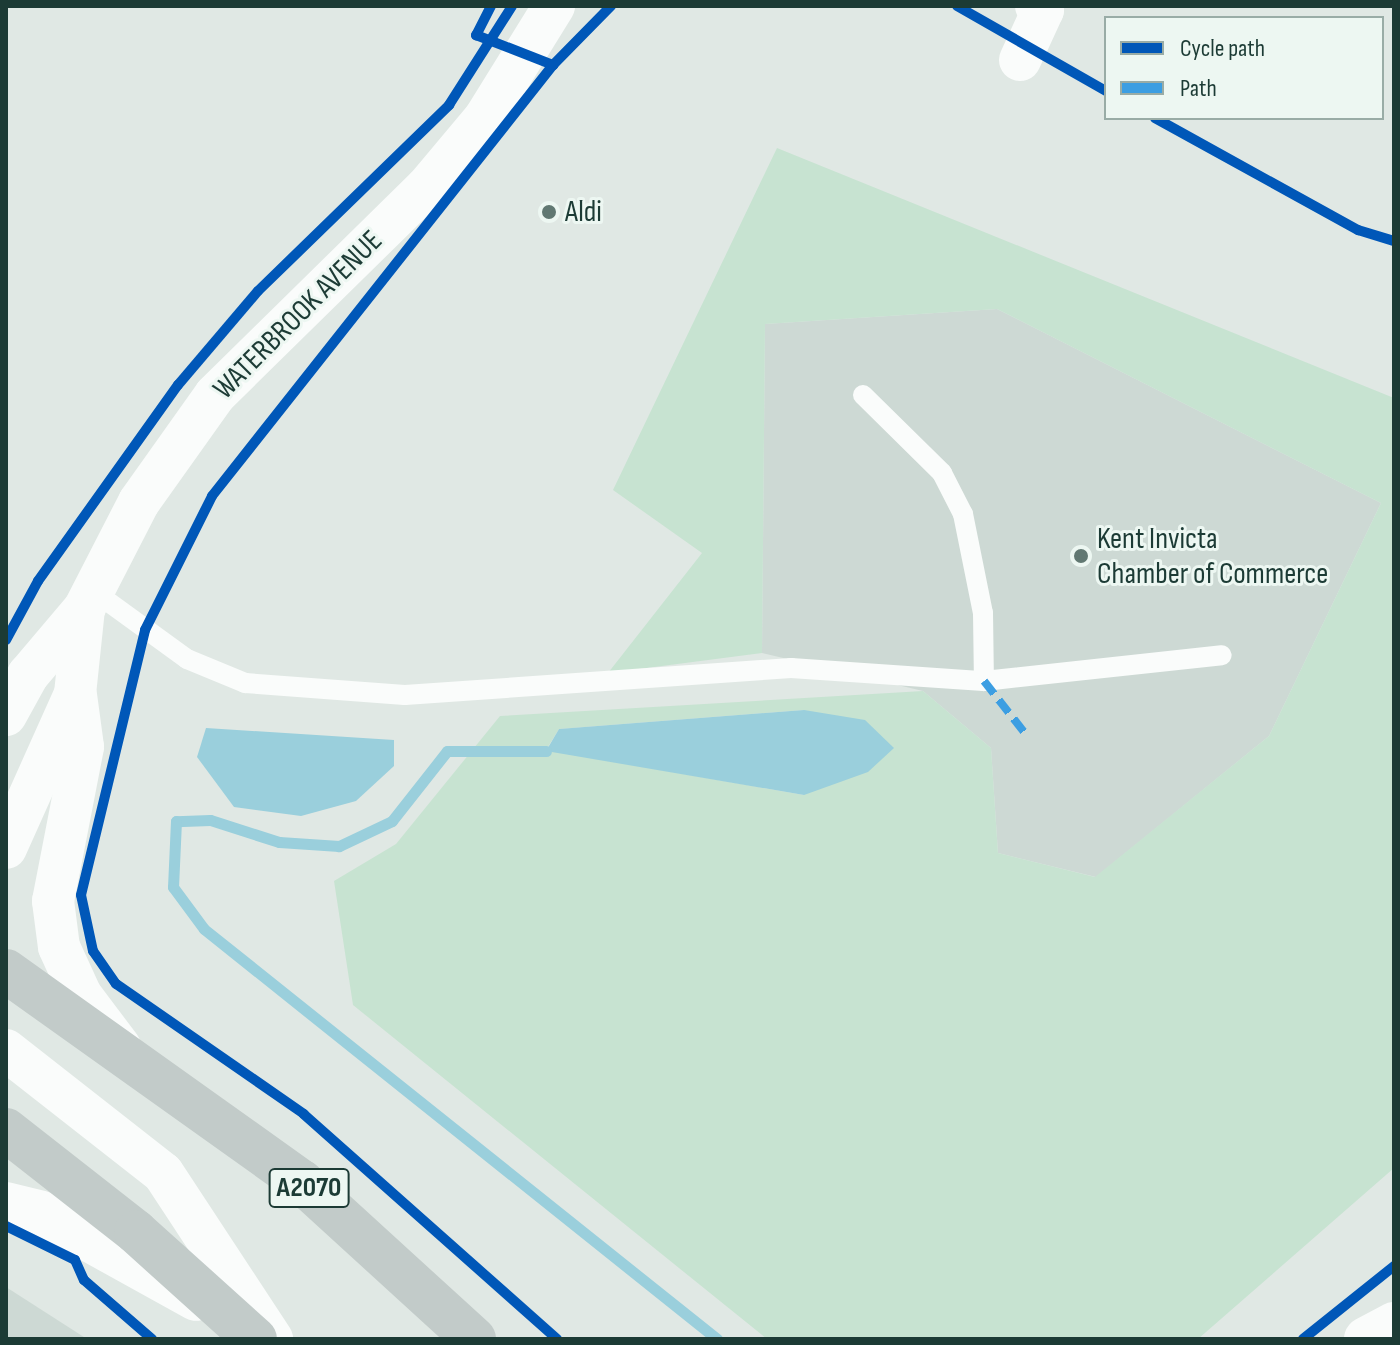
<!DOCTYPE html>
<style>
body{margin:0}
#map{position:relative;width:1400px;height:1345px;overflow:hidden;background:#e0e8e4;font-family:"Sofia Sans Condensed",sans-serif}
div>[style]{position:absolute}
.built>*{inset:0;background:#cdd9d4}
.green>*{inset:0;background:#c7e3d1}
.water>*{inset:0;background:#9acfdc}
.stream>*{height:11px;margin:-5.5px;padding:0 5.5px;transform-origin:5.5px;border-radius:5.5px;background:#9acfdc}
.service>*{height:20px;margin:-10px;padding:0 10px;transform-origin:10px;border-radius:10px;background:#fafcfb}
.minor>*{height:42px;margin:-21px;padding:0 21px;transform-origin:21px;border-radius:21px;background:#fafcfb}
.tertiary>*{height:44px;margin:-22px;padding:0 22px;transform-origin:22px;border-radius:22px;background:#fafcfb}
.trunk>*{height:44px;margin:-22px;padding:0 22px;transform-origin:22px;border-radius:22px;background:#c2cbc9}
.quiet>*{height:8px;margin-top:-4px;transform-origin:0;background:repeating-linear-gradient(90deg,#3c9ee2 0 16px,transparent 0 24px)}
.cycleway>*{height:10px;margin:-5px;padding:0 5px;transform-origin:5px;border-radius:5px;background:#0057b8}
.dots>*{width:22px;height:22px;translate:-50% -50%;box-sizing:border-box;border:4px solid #edf7f2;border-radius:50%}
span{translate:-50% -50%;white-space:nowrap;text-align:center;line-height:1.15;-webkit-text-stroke:6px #edf7f2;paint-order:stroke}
.shield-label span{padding:2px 6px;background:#edf7f2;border:2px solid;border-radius:6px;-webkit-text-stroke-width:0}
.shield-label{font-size:28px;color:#1c3b35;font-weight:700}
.poi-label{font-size:30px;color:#1c3b35}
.left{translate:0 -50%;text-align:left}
.street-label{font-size:30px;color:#1c3b35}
.frame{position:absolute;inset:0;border:8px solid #1c3b35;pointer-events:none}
.legend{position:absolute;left:1104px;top:16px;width:280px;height:104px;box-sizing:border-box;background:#edf7f2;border:2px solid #99aca6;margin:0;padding:10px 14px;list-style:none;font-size:24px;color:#1c3b35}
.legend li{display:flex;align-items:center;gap:16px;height:40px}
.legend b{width:40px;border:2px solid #99aca6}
</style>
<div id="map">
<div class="built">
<i style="clip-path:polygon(997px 309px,1381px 503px,1269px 736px,1096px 877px,998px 853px,991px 748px,923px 691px,762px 653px,765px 324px)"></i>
<i style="clip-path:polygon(6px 1287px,87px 1339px,6px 1339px)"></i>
</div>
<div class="green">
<i style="clip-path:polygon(evenodd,777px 148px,1394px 398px,1394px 1168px,1198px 1339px,767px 1339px,353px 1005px,334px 881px,396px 844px,500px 716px,923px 691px,991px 748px,998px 853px,1095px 877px,1269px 736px,1381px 503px,997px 309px,765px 324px,762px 653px,608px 673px,702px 553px,613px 490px,777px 148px,804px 710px,804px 795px,546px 750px,559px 729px,804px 710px)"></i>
</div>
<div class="water">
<i style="clip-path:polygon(804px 710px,865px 720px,894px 748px,868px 772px,804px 795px,546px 751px,559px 729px)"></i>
<i style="clip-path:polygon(206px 728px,394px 740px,394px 766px,356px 801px,301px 816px,234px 807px,197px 757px)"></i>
</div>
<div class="stream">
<i style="left:546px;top:751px;width:99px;rotate:180deg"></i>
<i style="left:447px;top:751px;width:89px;rotate:128.2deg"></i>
<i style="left:392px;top:821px;width:59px;rotate:154.7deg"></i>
<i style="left:339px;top:846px;width:60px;rotate:-176.2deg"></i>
<i style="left:279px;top:842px;width:72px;rotate:-162.3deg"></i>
<i style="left:210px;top:820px;width:34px;rotate:178deg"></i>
<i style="left:176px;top:821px;width:66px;rotate:92.6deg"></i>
<i style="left:173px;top:887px;width:52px;rotate:53.6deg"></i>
<i style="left:204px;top:929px;width:657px;rotate:38.63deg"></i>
</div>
<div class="service">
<i style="left:863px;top:395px;width:111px;rotate:44.6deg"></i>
<i style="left:942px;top:473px;width:46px;rotate:62.9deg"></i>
<i style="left:963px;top:514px;width:101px;rotate:78.6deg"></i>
<i style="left:983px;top:613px;width:68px;rotate:89.2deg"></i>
<i style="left:92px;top:590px;width:117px;rotate:36deg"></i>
<i style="left:187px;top:659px;width:63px;rotate:22.5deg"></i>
<i style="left:245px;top:683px;width:160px;rotate:4.3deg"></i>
<i style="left:405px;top:695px;width:387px;rotate:-4deg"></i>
<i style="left:791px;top:668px;width:193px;rotate:3.9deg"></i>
<i style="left:984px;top:681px;width:239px;rotate:-6.2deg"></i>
</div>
<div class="minor">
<i style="left:1020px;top:60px;width:55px;rotate:-65.3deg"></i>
<i style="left:1043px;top:10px;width:8px;rotate:-150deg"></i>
<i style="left:76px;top:695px;width:52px;rotate:82.3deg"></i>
<i style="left:83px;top:747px;width:157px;rotate:101deg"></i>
<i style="left:53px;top:901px;width:46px;rotate:82.6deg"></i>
<i style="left:59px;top:947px;width:53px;rotate:65.4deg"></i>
<i style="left:81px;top:995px;width:65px;rotate:53.1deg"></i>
<i style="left:6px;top:715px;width:46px;rotate:-61.2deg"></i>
<i style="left:28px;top:675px;width:87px;rotate:-49.7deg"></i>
<i style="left:6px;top:848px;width:169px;rotate:-65.9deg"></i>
<i style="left:75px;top:694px;width:85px;rotate:-84deg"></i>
<i style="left:84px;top:609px;width:120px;rotate:-62.8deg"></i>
<i style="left:139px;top:502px;width:131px;rotate:-54.6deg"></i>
<i style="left:215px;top:395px;width:296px;rotate:-44.5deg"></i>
<i style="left:426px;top:188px;width:90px;rotate:-50deg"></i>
<i style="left:484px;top:119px;width:133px;rotate:-58.2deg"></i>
<i style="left:6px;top:1050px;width:199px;rotate:38.1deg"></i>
<i style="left:163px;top:1173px;width:199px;rotate:56.7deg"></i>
</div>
<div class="tertiary">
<i style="left:6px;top:1204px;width:36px;rotate:14deg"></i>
<i style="left:41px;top:1213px;width:177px;rotate:29deg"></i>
<i style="left:1366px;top:1339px;width:32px;rotate:-28deg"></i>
</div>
<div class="trunk">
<i style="left:6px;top:971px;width:364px;rotate:35.5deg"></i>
<i style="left:302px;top:1182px;width:233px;rotate:42.4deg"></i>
<i style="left:6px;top:1130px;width:165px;rotate:38.1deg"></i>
<i style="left:136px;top:1232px;width:160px;rotate:42deg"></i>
</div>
<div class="quiet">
<i style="left:984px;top:681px;width:65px;rotate:51.9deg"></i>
</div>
<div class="cycleway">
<i style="left:491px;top:6px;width:33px;rotate:117deg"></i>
<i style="left:476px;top:35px;width:83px;rotate:21.3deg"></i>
<i style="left:957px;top:6px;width:172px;rotate:29.7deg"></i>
<i style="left:1155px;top:118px;width:232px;rotate:28.9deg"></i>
<i style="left:1358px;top:230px;width:38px;rotate:17deg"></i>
<i style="left:6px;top:640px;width:67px;rotate:-61.5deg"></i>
<i style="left:38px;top:581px;width:241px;rotate:-54.5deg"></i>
<i style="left:178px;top:385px;width:123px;rotate:-49.6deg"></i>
<i style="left:258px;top:291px;width:267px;rotate:-44.2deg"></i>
<i style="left:449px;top:105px;width:117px;rotate:-57.5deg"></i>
<i style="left:6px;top:1226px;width:77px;rotate:26.2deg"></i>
<i style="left:75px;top:1260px;width:22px;rotate:66deg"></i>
<i style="left:84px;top:1280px;width:90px;rotate:40.9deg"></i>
<i style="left:557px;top:1339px;width:339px;rotate:-138.4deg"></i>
<i style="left:304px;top:1114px;width:229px;rotate:-145.3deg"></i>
<i style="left:116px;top:984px;width:40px;rotate:-124.9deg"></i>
<i style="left:93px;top:951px;width:57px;rotate:-102.1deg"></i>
<i style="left:81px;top:895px;width:273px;rotate:-76.4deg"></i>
<i style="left:145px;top:630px;width:150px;rotate:-63.4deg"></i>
<i style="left:212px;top:496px;width:550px;rotate:-51.65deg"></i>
<i style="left:553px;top:65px;width:83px;rotate:-45.5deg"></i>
<i style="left:1303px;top:1339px;width:117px;rotate:-38.7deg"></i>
</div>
<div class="dots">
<i style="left:549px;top:212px;background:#617872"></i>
<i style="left:1081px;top:556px;background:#617872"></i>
</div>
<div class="shield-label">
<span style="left:309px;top:1188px">A2070</span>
</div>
<div class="poi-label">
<span class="left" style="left:565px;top:212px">Aldi</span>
<span class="left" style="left:1097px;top:556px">Kent Invicta<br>Chamber of Commerce</span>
</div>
<div class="street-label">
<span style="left:298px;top:315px;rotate:-45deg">WATERBROOK AVENUE</span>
</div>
<div class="frame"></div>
<ul class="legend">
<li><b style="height:10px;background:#0057b8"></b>Cycle path</li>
<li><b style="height:10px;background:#3c9ee2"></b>Path</li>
</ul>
</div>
